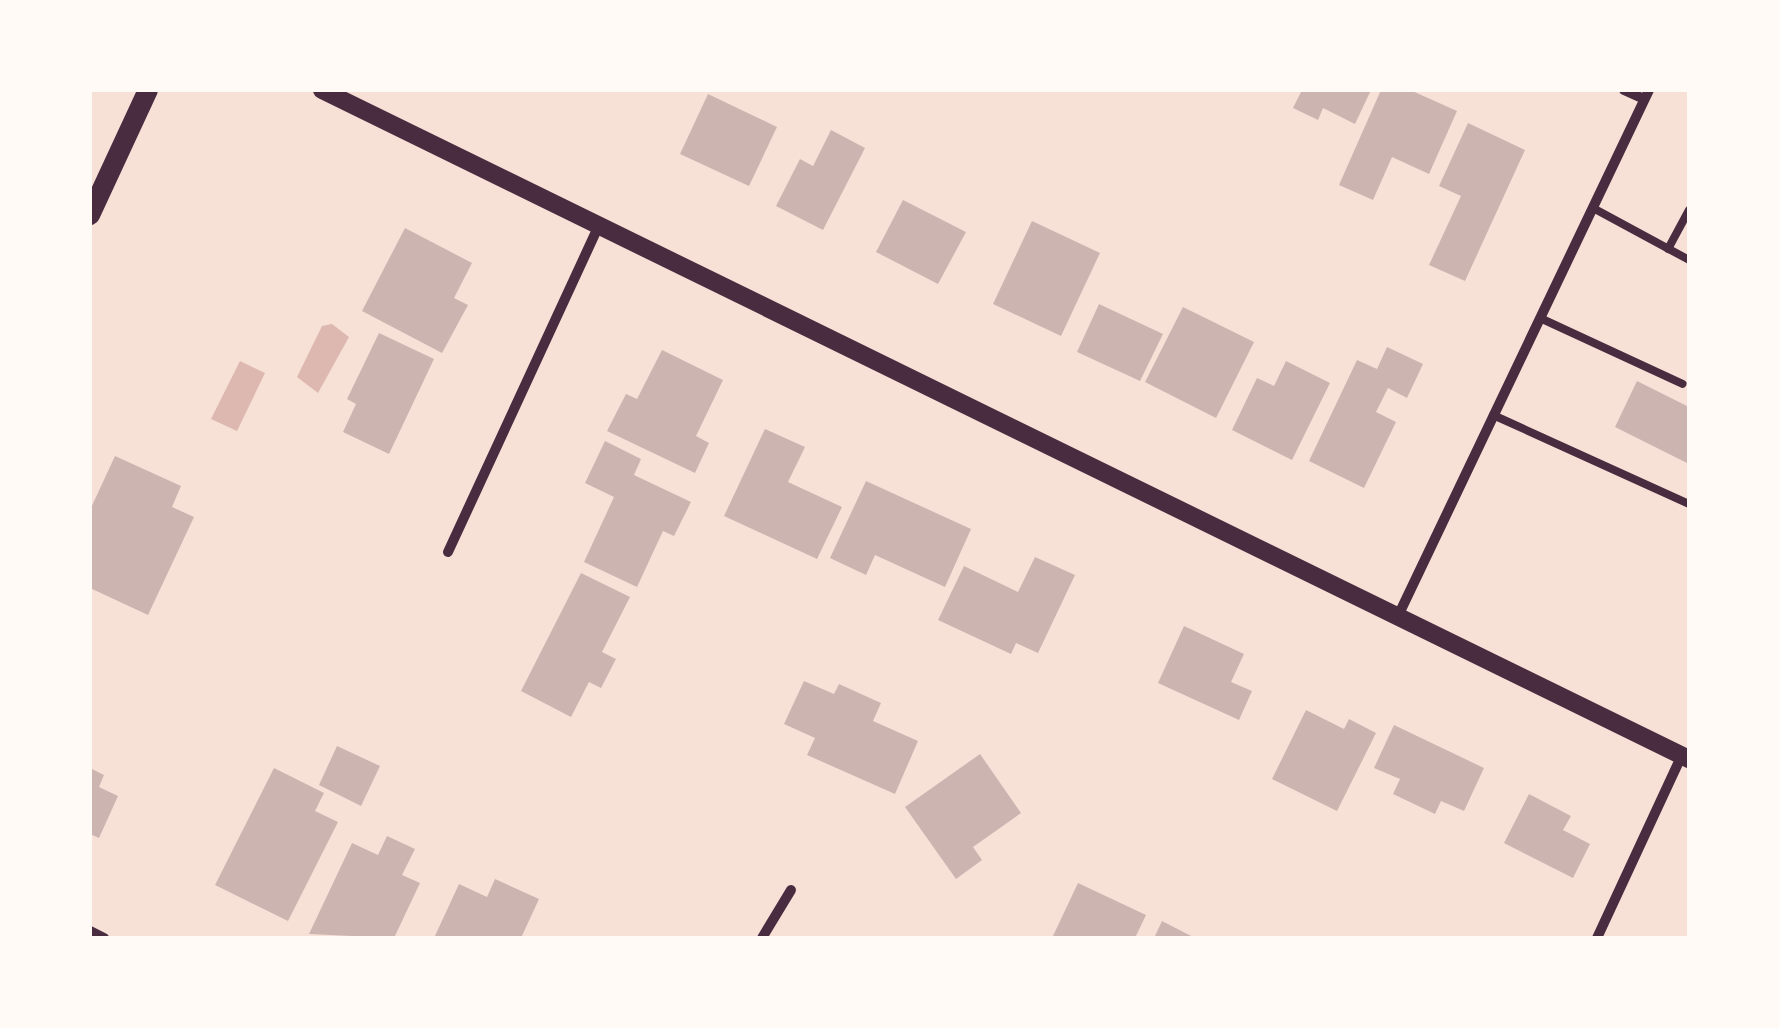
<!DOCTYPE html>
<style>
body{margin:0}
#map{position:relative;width:1779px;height:1028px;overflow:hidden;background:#f7e1d7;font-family:Jost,sans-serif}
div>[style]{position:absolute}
.water>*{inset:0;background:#dcb8b0}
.building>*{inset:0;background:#ccb4b1}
.service>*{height:8px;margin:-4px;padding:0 4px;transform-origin:4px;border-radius:4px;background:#4a2c40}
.minor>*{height:10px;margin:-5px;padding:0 5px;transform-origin:5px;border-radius:5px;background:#4a2c40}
.tertiary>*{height:18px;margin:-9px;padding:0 9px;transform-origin:9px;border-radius:9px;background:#4a2c40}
.secondary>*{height:20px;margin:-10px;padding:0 10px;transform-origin:10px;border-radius:10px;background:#4a2c40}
span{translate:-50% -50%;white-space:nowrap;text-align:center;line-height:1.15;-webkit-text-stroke:10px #fffaf5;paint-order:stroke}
.frame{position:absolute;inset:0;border:92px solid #fffaf5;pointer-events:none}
</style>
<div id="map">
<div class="water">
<i style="clip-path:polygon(332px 324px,349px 337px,318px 393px,297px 377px,322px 326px)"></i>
<i style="clip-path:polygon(240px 361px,265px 373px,237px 431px,211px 419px)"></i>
</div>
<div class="building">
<i style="clip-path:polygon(1302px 90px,1371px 90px,1355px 124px,1323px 108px,1318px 120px,1293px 108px)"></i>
<i style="clip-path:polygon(1381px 90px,1410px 90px,1457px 111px,1429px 174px,1392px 157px,1373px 200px,1339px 185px)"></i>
<i style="clip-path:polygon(708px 94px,777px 127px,749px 186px,680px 154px)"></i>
<i style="clip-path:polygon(1468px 123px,1525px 150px,1465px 281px,1429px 265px,1461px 196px,1439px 186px)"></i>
<i style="clip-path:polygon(831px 130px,865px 148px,823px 230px,776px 206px,800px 159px,813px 166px)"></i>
<i style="clip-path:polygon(903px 200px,966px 232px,938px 284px,876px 252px)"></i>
<i style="clip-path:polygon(1032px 221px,1100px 253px,1061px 336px,993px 304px)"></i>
<i style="clip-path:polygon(405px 228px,472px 263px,454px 298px,468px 305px,442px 353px,362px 311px)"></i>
<i style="clip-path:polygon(1099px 304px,1163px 334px,1140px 381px,1077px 352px)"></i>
<i style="clip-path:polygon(1183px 307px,1254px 342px,1216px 418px,1145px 382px)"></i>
<i style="clip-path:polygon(379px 333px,434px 359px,389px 454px,343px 432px,356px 404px,347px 399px)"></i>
<i style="clip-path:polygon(1387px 347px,1423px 364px,1407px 398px,1388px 388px,1376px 412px,1396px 422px,1364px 488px,1309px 461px,1357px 360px,1377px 369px)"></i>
<i style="clip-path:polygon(662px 350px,723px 380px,696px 436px,709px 443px,695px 473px,607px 431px,626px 394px,637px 399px)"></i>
<i style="clip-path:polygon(1286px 361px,1330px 383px,1292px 460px,1232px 430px,1257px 378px,1274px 386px)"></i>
<i style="clip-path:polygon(1637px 381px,1689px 407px,1689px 464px,1615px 427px)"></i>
<i style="clip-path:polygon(765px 429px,805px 447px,788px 482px,842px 507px,817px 559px,724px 516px)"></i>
<i style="clip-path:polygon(605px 441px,641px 459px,634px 475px,691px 502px,674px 536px,663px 531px,637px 587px,584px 562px,614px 497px,585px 483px)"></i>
<i style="clip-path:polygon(115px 456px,181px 486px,172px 507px,194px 517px,148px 615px,90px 588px,90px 510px)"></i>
<i style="clip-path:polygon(866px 481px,971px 529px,945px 587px,875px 555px,866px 575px,830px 558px)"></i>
<i style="clip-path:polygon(1035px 557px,1075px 575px,1038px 653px,1016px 643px,1011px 654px,938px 620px,964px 566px,1018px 592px)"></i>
<i style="clip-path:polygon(581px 573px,630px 597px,602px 652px,616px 659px,601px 688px,589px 682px,571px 717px,521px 691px)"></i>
<i style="clip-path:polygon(1184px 626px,1244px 654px,1231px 682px,1252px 691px,1239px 720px,1158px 683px)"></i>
<i style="clip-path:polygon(804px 681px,834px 694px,839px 684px,881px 703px,873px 721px,918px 741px,895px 794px,807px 755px,815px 738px,784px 724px)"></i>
<i style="clip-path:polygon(1306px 710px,1344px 729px,1349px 719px,1376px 733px,1337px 811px,1272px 779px)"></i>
<i style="clip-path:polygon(1394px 725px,1484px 768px,1464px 811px,1441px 801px,1435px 814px,1393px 794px,1400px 779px,1374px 768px)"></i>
<i style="clip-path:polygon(337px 746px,380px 766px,361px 806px,319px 785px)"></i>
<i style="clip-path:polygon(980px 754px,1021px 813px,973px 847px,982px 860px,956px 879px,905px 807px)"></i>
<i style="clip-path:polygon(90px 768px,104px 775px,99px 787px,118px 796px,99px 838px,90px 834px)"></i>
<i style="clip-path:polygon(274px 768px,324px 793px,315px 811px,338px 822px,288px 921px,215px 885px)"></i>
<i style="clip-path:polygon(1529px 794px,1571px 816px,1563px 830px,1590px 844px,1573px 878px,1504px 843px)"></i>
<i style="clip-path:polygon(387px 836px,415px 849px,402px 875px,420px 883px,394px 938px,309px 934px,352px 843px,378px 855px)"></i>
<i style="clip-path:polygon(495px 879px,539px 899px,521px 938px,434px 938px,459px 884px,487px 897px)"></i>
<i style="clip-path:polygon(1078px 883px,1146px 915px,1135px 938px,1052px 938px)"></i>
<i style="clip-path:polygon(1162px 921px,1195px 938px,1154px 938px)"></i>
</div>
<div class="service">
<i style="left:1593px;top:208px;width:109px;rotate:28.4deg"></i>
<i style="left:1668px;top:249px;width:44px;rotate:-61.7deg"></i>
<i style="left:1540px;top:318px;width:157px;rotate:24.8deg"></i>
<i style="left:1493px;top:415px;width:215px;rotate:24.4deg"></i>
</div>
<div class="minor">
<i style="left:1624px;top:90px;width:22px;rotate:24deg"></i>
<i style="left:448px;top:552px;width:360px;rotate:-65.2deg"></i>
<i style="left:1398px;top:616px;width:583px;rotate:-64.49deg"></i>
<i style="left:90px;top:931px;width:16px;rotate:27deg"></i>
<i style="left:762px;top:938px;width:56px;rotate:-58.9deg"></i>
<i style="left:1597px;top:938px;width:202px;rotate:-65.1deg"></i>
</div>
<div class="tertiary">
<i style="left:322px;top:90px;width:1522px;rotate:26.08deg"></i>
</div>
<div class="secondary">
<i style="left:90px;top:215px;width:138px;rotate:-65.1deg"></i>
</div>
<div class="frame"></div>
</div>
